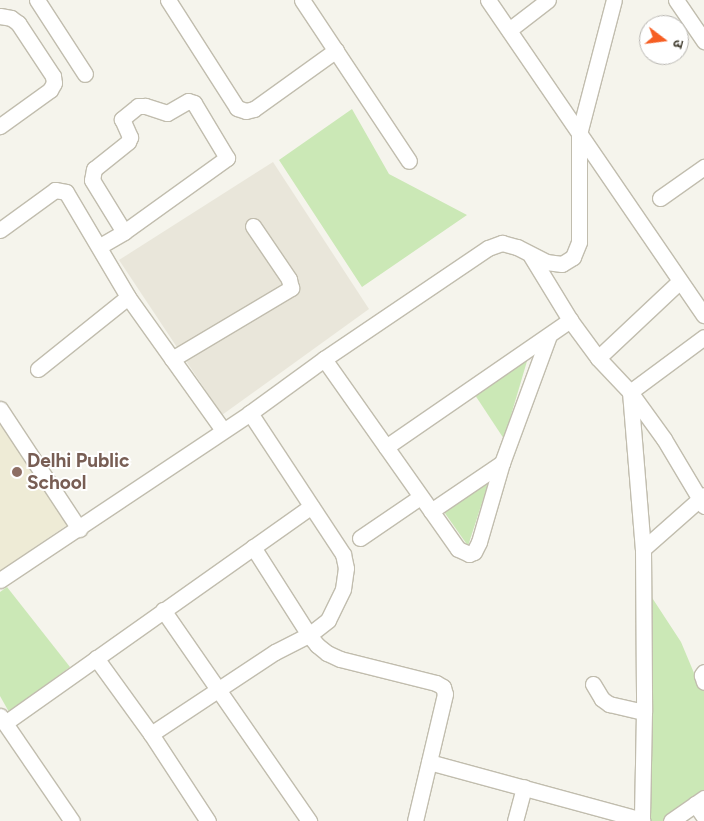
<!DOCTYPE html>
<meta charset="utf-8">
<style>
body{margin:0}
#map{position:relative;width:704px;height:821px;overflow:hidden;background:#f5f4ec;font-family:Figtree,"Noto Sans Devanagari",sans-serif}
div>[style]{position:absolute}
.residential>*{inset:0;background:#e9e6da}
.education>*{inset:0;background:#eeebd6}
.green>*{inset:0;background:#cbe8b6}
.roads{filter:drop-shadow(1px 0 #c1bdae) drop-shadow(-1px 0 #c1bdae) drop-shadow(0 1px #c1bdae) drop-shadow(0 -1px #c1bdae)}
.street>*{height:15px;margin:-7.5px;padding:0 7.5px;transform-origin:7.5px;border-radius:7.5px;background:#fff}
.dots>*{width:14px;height:14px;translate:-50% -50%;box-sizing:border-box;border:2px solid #fff;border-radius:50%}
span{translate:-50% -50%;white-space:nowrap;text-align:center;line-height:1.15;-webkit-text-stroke:4px #fff;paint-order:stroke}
.education-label{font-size:19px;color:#785e54;font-weight:700}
.left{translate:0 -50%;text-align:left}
.north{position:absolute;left:639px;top:15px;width:50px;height:50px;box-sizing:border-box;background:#fff;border:1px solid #b7b5b0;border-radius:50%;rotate:105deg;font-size:14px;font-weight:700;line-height:20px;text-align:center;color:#4a4639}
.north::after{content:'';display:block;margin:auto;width:18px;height:22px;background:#f65e22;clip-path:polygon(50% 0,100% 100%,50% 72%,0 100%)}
</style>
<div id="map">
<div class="residential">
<i style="clip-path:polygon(273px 162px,369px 309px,222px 415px,119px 260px)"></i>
</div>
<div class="education">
<i style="clip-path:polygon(0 422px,70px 523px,0 571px)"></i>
</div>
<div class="green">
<i style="clip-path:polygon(352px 109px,389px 174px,467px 215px,362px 287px,279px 160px)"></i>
<i style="clip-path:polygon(530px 351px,504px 439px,473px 392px)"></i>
<i style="clip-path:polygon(492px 472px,468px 546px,442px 509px)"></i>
<i style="clip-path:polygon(7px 587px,70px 667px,9px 712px,0 696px,0 592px)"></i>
<i style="clip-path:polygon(647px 590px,681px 642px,694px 673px,704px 686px,704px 794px,666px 821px,646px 821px)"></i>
</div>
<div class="roads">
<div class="street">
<i style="left:37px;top:0;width:88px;rotate:57deg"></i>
<i style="left:168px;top:0;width:128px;rotate:57.4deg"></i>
<i style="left:237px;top:108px;width:9px;rotate:18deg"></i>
<i style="left:246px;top:111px;width:8px;rotate:-14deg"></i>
<i style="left:254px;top:109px;width:101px;rotate:-35.7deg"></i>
<i style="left:302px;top:0;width:193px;rotate:56.4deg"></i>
<i style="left:488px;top:0;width:382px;rotate:55.6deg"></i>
<i style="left:676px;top:0;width:50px;rotate:55.7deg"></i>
<i style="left:0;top:16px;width:11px;rotate:10deg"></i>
<i style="left:11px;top:18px;width:9px;rotate:36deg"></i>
<i style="left:18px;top:23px;width:64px;rotate:56.6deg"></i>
<i style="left:53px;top:76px;width:7px;rotate:82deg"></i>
<i style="left:54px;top:83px;width:8px;rotate:120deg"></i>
<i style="left:50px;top:90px;width:62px;rotate:144.2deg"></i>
<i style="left:509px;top:30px;width:49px;rotate:-37.6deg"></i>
<i style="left:660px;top:198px;width:54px;rotate:-35.2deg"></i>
<i style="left:0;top:230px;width:68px;rotate:-36deg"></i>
<i style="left:55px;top:190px;width:11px;rotate:10deg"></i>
<i style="left:66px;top:192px;width:122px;rotate:59.4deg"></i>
<i style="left:128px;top:297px;width:163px;rotate:54.5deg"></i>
<i style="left:100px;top:246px;width:28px;rotate:-30deg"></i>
<i style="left:124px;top:232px;width:127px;rotate:-35.7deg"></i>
<i style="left:227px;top:158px;width:64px;rotate:-121deg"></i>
<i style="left:194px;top:103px;width:6px;rotate:-162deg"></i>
<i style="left:188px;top:101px;width:24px;rotate:150deg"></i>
<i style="left:167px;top:113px;width:23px;rotate:-162deg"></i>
<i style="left:145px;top:106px;width:7px;rotate:180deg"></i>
<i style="left:138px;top:106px;width:21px;rotate:141deg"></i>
<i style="left:122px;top:119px;width:20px;rotate:66deg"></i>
<i style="left:130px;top:137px;width:5px;rotate:112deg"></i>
<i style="left:128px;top:142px;width:43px;rotate:141.5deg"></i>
<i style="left:94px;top:169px;width:11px;rotate:100deg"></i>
<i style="left:92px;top:180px;width:61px;rotate:58.4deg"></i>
<i style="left:531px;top:256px;width:75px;rotate:58.6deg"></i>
<i style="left:570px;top:320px;width:47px;rotate:53.6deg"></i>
<i style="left:598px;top:358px;width:47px;rotate:46.7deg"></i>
<i style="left:630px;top:392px;width:58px;rotate:54.1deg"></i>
<i style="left:664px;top:439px;width:78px;rotate:59.2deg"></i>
<i style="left:598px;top:358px;width:112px;rotate:-43.2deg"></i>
<i style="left:172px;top:359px;width:139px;rotate:-30.8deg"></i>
<i style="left:291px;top:288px;width:9px;rotate:-103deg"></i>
<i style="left:289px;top:279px;width:64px;rotate:-124.2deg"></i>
<i style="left:324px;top:359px;width:232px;rotate:54.8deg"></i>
<i style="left:458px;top:549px;width:12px;rotate:24deg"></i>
<i style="left:469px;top:554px;width:5px;rotate:-22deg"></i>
<i style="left:474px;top:552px;width:11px;rotate:-63deg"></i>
<i style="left:479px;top:542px;width:82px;rotate:-73.8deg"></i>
<i style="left:502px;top:463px;width:136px;rotate:-69.8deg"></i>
<i style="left:38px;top:369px;width:115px;rotate:-38.7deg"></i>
<i style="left:630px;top:392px;width:158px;rotate:85.3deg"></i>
<i style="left:643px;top:549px;width:163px;rotate:89.6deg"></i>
<i style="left:644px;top:712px;width:109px;rotate:91.1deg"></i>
<i style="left:630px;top:392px;width:92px;rotate:-36.6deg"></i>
<i style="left:0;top:409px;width:144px;rotate:56.6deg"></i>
<i style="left:386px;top:447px;width:224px;rotate:-34.6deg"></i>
<i style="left:431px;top:511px;width:86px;rotate:-34.1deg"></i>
<i style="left:360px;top:538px;width:73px;rotate:-34.3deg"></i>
<i style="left:253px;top:547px;width:104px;rotate:57.5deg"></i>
<i style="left:309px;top:635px;width:13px;rotate:51deg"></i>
<i style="left:317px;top:645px;width:13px;rotate:39deg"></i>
<i style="left:327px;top:653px;width:14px;rotate:25deg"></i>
<i style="left:340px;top:659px;width:99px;rotate:14deg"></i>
<i style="left:436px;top:683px;width:8px;rotate:30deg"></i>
<i style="left:443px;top:687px;width:7px;rotate:74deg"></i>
<i style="left:445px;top:694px;width:130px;rotate:103.3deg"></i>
<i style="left:643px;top:549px;width:81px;rotate:-41.5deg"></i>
<i style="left:0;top:580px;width:301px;rotate:-33.7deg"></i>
<i style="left:250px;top:413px;width:92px;rotate:-36.1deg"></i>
<i style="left:324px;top:359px;width:198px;rotate:-34.1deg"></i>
<i style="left:488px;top:248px;width:15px;rotate:-20deg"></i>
<i style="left:502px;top:243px;width:16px;rotate:15deg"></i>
<i style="left:517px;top:247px;width:33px;rotate:27deg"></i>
<i style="left:546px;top:262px;width:16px;rotate:7deg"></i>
<i style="left:562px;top:264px;width:13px;rotate:-32deg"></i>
<i style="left:573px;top:257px;width:16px;rotate:-68deg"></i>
<i style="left:579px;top:242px;width:108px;rotate:-90deg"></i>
<i style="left:579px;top:134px;width:138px;rotate:-75.4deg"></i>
<i style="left:163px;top:610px;width:257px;rotate:55.3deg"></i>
<i style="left:96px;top:658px;width:94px;rotate:54.1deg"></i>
<i style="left:151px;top:734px;width:104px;rotate:56.8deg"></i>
<i style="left:704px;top:672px;width:4px;rotate:124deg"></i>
<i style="left:702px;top:675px;width:7px;rotate:74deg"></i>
<i style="left:593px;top:684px;width:17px;rotate:59deg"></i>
<i style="left:602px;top:699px;width:9px;rotate:36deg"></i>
<i style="left:609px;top:704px;width:36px;rotate:13deg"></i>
<i style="left:0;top:716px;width:127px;rotate:55.6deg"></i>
<i style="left:5px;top:723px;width:375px;rotate:-35.3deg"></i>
<i style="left:151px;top:734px;width:149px;rotate:-33.5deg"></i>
<i style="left:275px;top:652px;width:38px;rotate:-27deg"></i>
<i style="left:309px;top:635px;width:24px;rotate:-38deg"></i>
<i style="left:328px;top:620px;width:34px;rotate:-64deg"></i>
<i style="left:343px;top:589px;width:21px;rotate:-82deg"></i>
<i style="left:346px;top:568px;width:14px;rotate:-102deg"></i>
<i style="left:343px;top:554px;width:169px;rotate:-123.4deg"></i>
<i style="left:429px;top:762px;width:221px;rotate:15.2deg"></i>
<i style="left:695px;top:804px;width:16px;rotate:55deg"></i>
<i style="left:515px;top:821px;width:35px;rotate:-75deg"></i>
<i style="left:671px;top:821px;width:40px;rotate:-34.9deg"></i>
</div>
</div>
<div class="dots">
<i style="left:17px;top:472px;background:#8d6e63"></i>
</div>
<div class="education-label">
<span class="left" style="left:27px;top:472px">Delhi Public<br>School</span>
</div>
<div class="north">उ</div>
</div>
